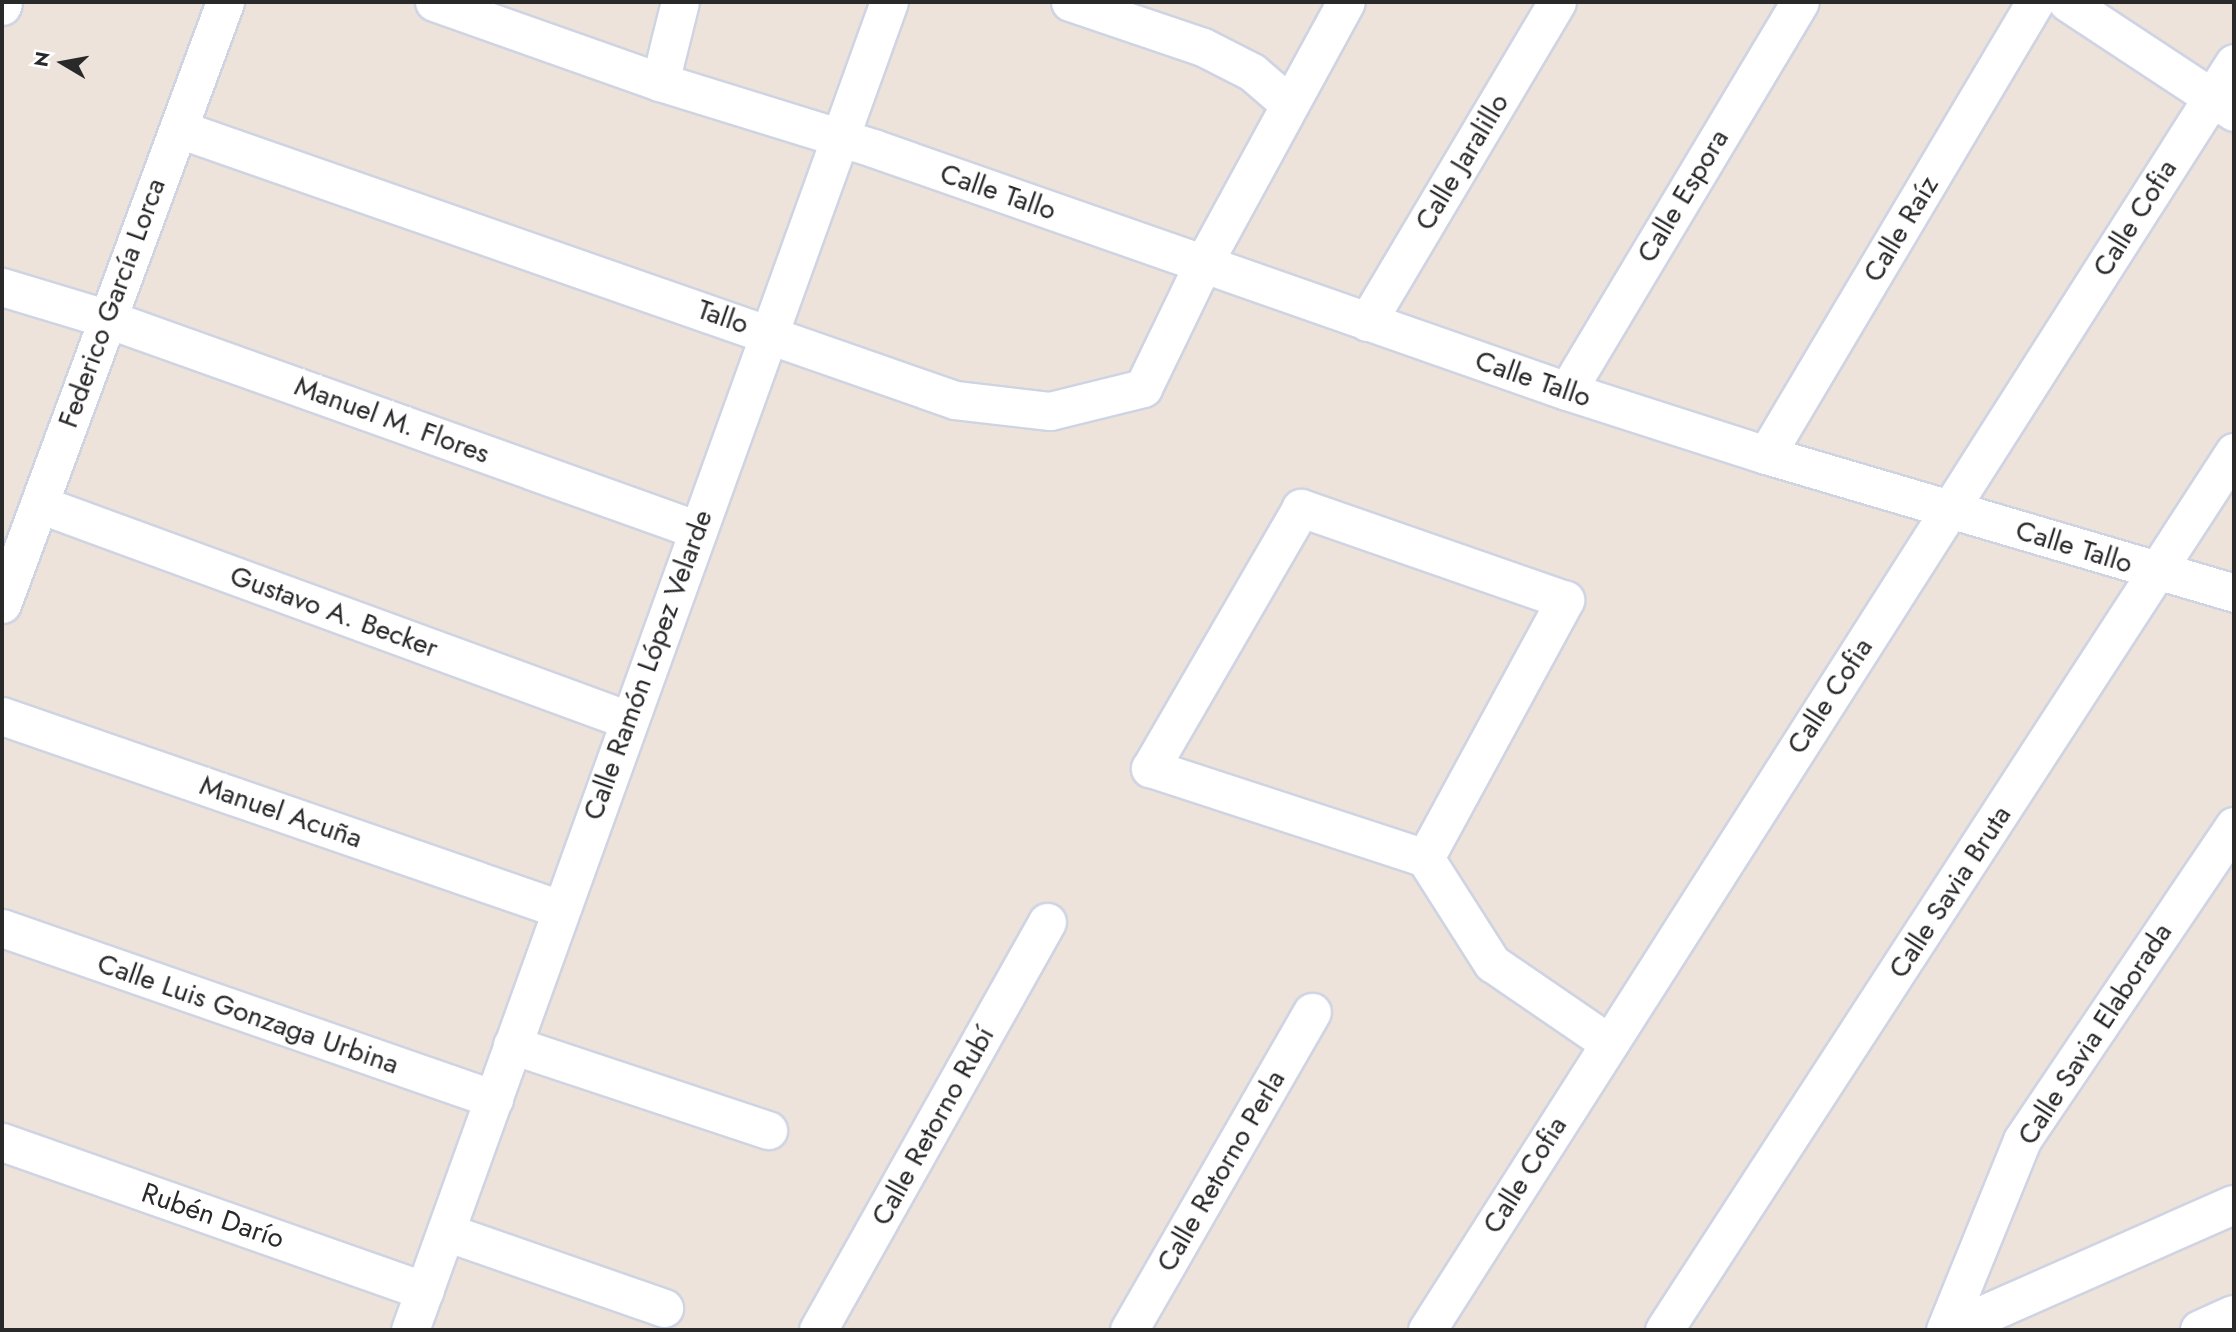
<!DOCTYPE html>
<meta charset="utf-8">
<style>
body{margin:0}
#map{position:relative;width:2236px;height:1332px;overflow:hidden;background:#ede3da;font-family:Jost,sans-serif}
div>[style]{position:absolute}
.roads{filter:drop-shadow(2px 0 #cfd4e3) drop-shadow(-2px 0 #cfd4e3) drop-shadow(0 2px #cfd4e3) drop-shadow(0 -2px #cfd4e3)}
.street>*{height:37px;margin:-18.5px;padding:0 18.5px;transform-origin:18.5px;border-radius:18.5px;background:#fff}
.secondary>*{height:38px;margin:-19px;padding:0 19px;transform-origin:19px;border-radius:19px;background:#fff}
span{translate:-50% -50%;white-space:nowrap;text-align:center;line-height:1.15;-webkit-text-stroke:5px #fff;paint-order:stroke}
.street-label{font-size:28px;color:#292929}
.frame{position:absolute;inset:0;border:4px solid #292929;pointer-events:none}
.north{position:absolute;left:28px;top:28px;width:70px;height:70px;-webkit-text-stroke:5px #fff;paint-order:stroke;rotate:280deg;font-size:19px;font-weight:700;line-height:28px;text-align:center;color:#292929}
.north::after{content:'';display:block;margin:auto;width:24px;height:32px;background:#292929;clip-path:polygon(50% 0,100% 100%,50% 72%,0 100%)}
</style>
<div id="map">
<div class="roads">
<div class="street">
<i style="left:434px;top:2px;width:240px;rotate:19.5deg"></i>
<i style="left:660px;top:82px;width:223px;rotate:17.2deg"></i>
<i style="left:873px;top:148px;width:735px;rotate:19.3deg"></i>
<i style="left:1567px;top:391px;width:209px;rotate:17.8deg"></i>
<i style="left:1766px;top:455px;width:488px;rotate:16.4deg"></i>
<i style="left:1070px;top:2px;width:140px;rotate:18.7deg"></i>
<i style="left:1203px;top:47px;width:55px;rotate:27deg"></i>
<i style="left:1252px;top:72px;width:49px;rotate:40.9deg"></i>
<i style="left:2067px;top:2px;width:200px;rotate:33.4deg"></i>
<i style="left:2px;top:6px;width:3px;rotate:-72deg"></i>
<i style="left:660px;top:82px;width:82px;rotate:-76deg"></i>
<i style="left:179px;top:129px;width:822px;rotate:19.25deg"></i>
<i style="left:955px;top:400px;width:96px;rotate:6.6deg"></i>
<i style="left:1050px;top:411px;width:96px;rotate:-13.9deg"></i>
<i style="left:1143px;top:388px;width:138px;rotate:-64.2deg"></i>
<i style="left:1203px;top:264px;width:298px;rotate:-61.4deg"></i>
<i style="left:2px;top:287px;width:108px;rotate:16.8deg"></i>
<i style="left:105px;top:318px;width:630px;rotate:19.67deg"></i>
<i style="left:1367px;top:322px;width:372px;rotate:-59.3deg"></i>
<i style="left:1567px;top:391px;width:453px;rotate:-59.1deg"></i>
<i style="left:1766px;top:455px;width:527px;rotate:-59.3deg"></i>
<i style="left:39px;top:504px;width:627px;rotate:20.14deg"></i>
<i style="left:2px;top:604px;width:642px;rotate:-69.67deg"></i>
<i style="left:2px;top:716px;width:590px;rotate:19.08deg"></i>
<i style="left:1425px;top:858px;width:294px;rotate:-61.5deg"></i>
<i style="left:1565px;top:600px;width:280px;rotate:-160.8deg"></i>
<i style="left:1301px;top:508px;width:301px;rotate:120.1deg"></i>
<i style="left:1150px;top:768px;width:289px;rotate:18.1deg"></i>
<i style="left:1425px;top:858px;width:125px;rotate:57.5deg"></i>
<i style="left:1492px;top:963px;width:142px;rotate:34.4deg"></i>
<i style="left:2px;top:928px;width:521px;rotate:19.17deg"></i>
<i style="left:512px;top:1045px;width:270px;rotate:18.4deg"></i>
<i style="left:2px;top:1142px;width:448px;rotate:19.4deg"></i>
<i style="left:446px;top:1232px;width:231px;rotate:19.2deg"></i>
<i style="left:410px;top:1330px;width:1412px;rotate:-70.17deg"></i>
<i style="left:818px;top:1330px;width:468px;rotate:-60.7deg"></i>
<i style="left:1129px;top:1330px;width:367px;rotate:-60.1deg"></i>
<i style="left:1427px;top:1330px;width:1502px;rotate:-57.51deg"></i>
<i style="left:1664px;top:1330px;width:1047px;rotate:-57.01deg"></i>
<i style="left:1945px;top:1330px;width:205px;rotate:-67.9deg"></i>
<i style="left:2022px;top:1140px;width:379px;rotate:-56deg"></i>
</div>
<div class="secondary">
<i style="left:1950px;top:1330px;width:310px;rotate:-23.8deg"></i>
<i style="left:2200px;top:1330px;width:37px;rotate:-24deg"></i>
</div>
</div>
<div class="street-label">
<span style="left:1462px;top:162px;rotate:-59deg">Calle Jaralillo</span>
<span style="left:998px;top:192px;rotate:19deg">Calle Tallo</span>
<span style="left:1683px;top:196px;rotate:-59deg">Calle Espora</span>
<span style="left:2135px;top:218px;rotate:-58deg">Calle Cofia</span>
<span style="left:1901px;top:229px;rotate:-59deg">Calle Raíz</span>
<span style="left:112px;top:303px;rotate:-70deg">Federico García Lorca</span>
<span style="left:723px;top:317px;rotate:19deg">Tallo</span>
<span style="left:1533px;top:379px;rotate:19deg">Calle Tallo</span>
<span style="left:392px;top:420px;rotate:20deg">Manuel M. Flores</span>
<span style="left:2074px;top:547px;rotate:17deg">Calle Tallo</span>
<span style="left:334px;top:612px;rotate:20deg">Gustavo A. Becker</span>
<span style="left:648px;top:665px;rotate:-70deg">Calle Ramón López Velarde</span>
<span style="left:1830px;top:696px;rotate:-57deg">Calle Cofia</span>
<span style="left:281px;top:812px;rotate:19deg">Manuel Acuña</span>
<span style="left:1950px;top:892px;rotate:-57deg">Calle Savia Bruta</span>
<span style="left:248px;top:1014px;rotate:19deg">Calle Luis Gonzaga Urbina</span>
<span style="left:2095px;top:1034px;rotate:-57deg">Calle Savia Elaborada</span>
<span style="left:933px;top:1126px;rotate:-61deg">Calle Retorno Rubí</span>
<span style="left:1221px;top:1171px;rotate:-60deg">Calle Retorno Perla</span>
<span style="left:1525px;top:1175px;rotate:-58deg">Calle Cofia</span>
<span style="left:213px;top:1216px;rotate:19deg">Rubén Darío</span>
</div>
<div class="frame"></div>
<div class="north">N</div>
</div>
